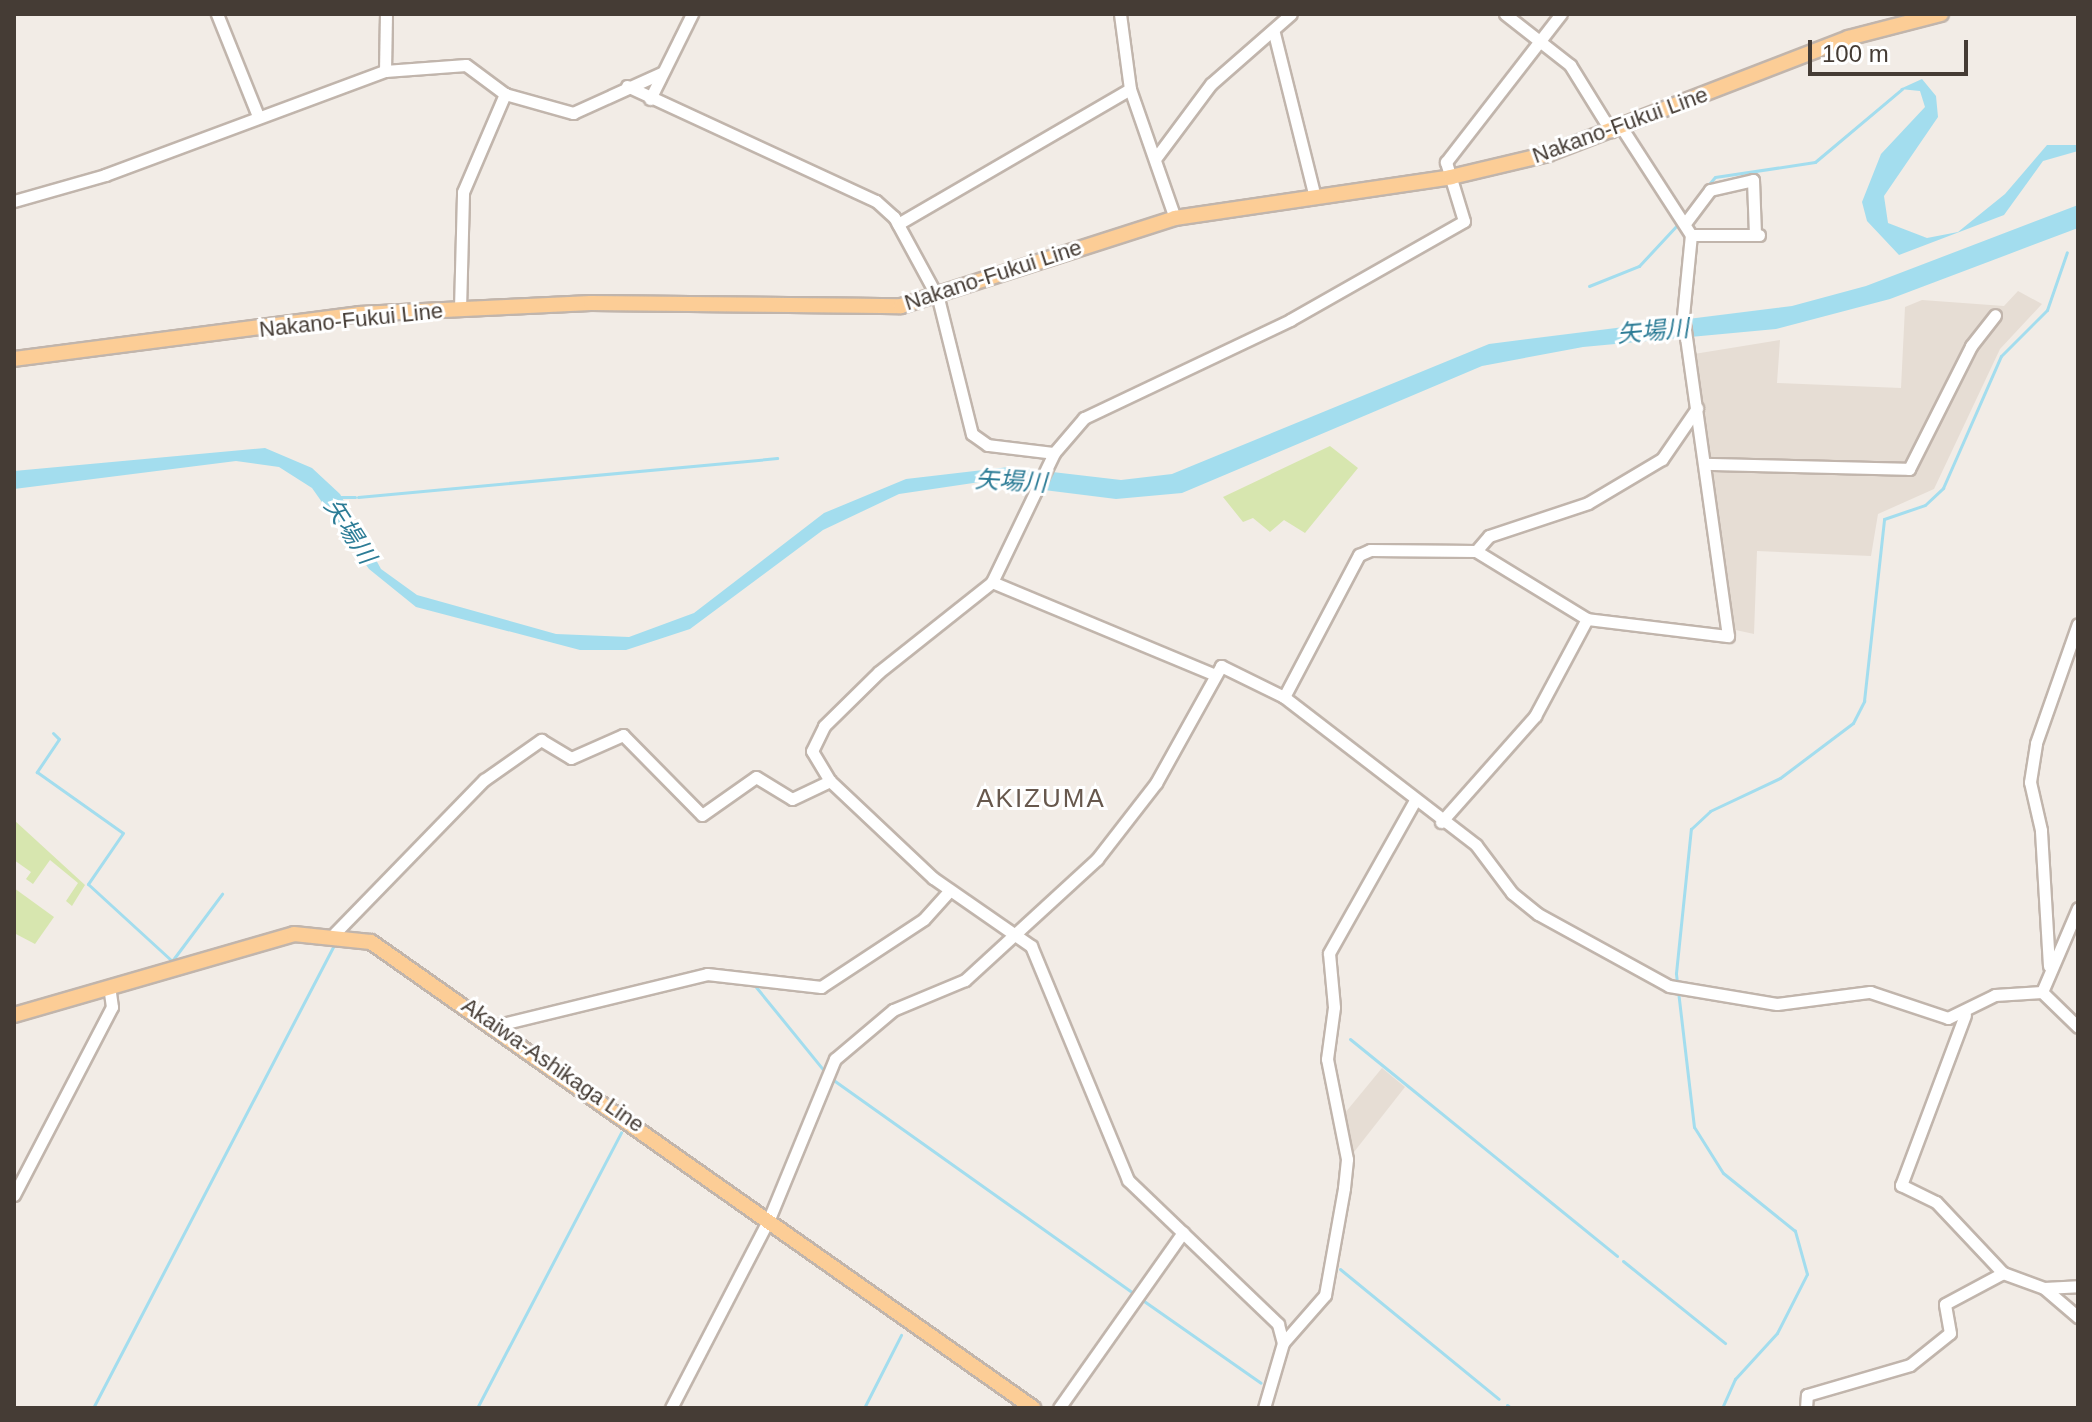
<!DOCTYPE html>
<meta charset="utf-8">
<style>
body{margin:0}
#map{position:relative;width:2092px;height:1422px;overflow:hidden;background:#f2ece6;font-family:Helvetica,"Noto Sans JP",sans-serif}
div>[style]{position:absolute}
.residential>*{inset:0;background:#e6ddd4}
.green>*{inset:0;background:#d7e6af}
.water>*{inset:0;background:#a3ddee}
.stream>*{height:3px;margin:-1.5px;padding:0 1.5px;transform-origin:1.5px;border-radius:1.5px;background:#a3ddee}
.roads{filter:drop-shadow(2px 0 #c1b5ac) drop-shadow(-2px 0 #c1b5ac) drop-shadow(0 2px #c1b5ac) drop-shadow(0 -2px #c1b5ac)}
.minor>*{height:11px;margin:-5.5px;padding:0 5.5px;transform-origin:5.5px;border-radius:5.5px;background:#fff}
.major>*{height:14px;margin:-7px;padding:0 7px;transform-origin:7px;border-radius:7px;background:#fccd96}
span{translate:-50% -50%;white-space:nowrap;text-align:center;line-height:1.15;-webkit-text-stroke:6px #fff;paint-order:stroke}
.street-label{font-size:22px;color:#453c35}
.water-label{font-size:24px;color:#2c7c96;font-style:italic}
.quarter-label{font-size:26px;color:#67584d;letter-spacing:2px}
.frame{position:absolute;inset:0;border:16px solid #453c35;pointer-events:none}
.scale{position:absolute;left:1808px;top:40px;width:160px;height:36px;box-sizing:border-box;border:4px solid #453c35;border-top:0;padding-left:10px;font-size:24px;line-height:28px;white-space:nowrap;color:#453c35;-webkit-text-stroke:6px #fff;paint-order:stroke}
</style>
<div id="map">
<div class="residential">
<i style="clip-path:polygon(2018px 291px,2042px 304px,2000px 349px,1934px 489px,1878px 514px,1871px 556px,1757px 551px,1754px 634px,1731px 629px,1694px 354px,1780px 340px,1777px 383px,1901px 388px,1905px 307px,1922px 300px,2004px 306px)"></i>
<i style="clip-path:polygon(1382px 1068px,1405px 1087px,1354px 1152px,1340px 1119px)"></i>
</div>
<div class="green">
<i style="clip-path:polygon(1330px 446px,1358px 468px,1305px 533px,1284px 520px,1270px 532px,1253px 518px,1243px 522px,1223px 497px)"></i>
<i style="clip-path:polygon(14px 820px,85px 885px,72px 906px,66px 901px,78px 883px,50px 860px,33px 884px,26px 879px,31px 872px,14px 860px)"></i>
<i style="clip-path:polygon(14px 888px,54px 917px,35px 944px,14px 933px)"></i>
</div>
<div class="water">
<i style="clip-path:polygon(1922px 79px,1936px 96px,1938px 117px,1884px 196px,1888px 223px,1927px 238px,1958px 232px,2005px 194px,2047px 145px,2078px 145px,2078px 151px,2043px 161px,2004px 215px,1899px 255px,1867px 221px,1862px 202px,1881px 154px,1925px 107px,1920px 91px,1900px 89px)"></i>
<i style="clip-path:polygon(2078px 205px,2078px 228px,1890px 299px,1776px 329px,1583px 347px,1482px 366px,1182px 493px,1116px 499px,980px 482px,899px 494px,823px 530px,690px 629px,626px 650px,580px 650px,416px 607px,369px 569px,312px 488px,279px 467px,236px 461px,14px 489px,14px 471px,265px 448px,312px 468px,340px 494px,381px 569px,417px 595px,556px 634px,629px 637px,694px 613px,824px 513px,906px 479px,1009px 467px,1121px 480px,1172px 474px,1489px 344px,1792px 306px,1866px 286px)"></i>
</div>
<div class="stream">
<i style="left:1686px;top:212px;width:45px;rotate:-50.4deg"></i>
<i style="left:1715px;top:177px;width:101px;rotate:-8.5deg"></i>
<i style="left:1815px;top:162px;width:114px;rotate:-40deg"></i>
<i style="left:1589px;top:286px;width:54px;rotate:-21.8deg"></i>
<i style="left:1639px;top:266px;width:57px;rotate:-47.1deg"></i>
<i style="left:341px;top:497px;width:14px"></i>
<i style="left:358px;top:497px;width:421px;rotate:-5.3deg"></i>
<i style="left:53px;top:733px;width:8px;rotate:45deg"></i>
<i style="left:59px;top:739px;width:40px;rotate:124deg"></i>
<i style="left:37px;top:772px;width:105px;rotate:35.3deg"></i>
<i style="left:123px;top:833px;width:62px;rotate:124.5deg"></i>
<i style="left:88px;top:884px;width:114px;rotate:42.5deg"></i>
<i style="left:172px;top:961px;width:84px;rotate:-53.3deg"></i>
<i style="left:756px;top:987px;width:111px;rotate:50.9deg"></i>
<i style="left:1350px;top:1039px;width:344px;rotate:39.1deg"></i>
<i style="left:832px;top:1079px;width:372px;rotate:35.4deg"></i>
<i style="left:1623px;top:1261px;width:131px;rotate:38.8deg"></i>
<i style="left:1340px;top:1269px;width:205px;rotate:39.3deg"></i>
<i style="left:1141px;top:1299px;width:146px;rotate:35deg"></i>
<i style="left:1507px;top:1405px;width:5px;rotate:37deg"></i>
<i style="left:93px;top:1408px;width:520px;rotate:-62.5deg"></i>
<i style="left:477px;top:1408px;width:311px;rotate:-62.4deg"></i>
<i style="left:864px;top:1408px;width:82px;rotate:-63.1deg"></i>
<i style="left:1722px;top:1408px;width:32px;rotate:-66deg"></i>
<i style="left:1735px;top:1379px;width:62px;rotate:-47.6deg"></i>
<i style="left:1777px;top:1333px;width:66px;rotate:-63deg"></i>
<i style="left:1807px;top:1274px;width:45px;rotate:-105.6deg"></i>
<i style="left:1795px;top:1231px;width:92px;rotate:-141.1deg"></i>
<i style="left:1723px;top:1173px;width:54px;rotate:-122.2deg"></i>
<i style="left:1694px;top:1127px;width:155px;rotate:-96.7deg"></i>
<i style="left:1676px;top:973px;width:145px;rotate:-84.1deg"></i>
<i style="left:1691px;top:829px;width:26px;rotate:-43deg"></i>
<i style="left:1710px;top:811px;width:77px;rotate:-25.2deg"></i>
<i style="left:1780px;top:778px;width:91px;rotate:-37deg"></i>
<i style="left:1853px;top:723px;width:25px;rotate:-63deg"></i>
<i style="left:1864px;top:701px;width:183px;rotate:-83.7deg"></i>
<i style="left:1884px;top:519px;width:43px;rotate:-18.9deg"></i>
<i style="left:1925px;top:505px;width:25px;rotate:-43deg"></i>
<i style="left:1943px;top:488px;width:144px;rotate:-66.3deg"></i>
<i style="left:2001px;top:356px;width:65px;rotate:-45deg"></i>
<i style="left:2047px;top:310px;width:61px;rotate:-71deg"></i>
</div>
<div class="roads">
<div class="minor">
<i style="left:217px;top:14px;width:110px;rotate:68.1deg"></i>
<i style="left:1120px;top:14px;width:76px;rotate:82.4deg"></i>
<i style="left:1130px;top:89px;width:137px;rotate:70.8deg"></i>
<i style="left:1505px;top:14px;width:83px;rotate:38.1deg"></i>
<i style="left:1570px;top:65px;width:78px;rotate:58.2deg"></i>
<i style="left:1274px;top:33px;width:170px;rotate:76deg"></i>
<i style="left:385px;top:71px;width:57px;rotate:-89deg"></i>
<i style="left:627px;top:86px;width:274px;rotate:24.8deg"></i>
<i style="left:876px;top:201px;width:24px;rotate:42deg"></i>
<i style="left:894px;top:217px;width:92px;rotate:61.5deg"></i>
<i style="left:938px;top:298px;width:140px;rotate:76deg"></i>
<i style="left:972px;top:434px;width:19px;rotate:35deg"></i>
<i style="left:988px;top:445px;width:66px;rotate:6.9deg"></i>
<i style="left:650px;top:99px;width:95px;rotate:-63.7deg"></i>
<i style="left:1155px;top:159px;width:94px;rotate:-53.3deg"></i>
<i style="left:1211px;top:84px;width:106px;rotate:-41.2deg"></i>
<i style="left:14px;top:201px;width:95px;rotate:-15.9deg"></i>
<i style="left:105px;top:175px;width:299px;rotate:-20.4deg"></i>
<i style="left:385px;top:71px;width:81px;rotate:-4.2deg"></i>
<i style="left:466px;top:65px;width:49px;rotate:36.6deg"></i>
<i style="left:505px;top:94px;width:71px;rotate:15.6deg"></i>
<i style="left:573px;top:113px;width:97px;rotate:-24.4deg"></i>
<i style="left:1686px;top:222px;width:40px;rotate:-53deg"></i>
<i style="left:1710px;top:190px;width:44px;rotate:-13.1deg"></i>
<i style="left:1753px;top:180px;width:55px;rotate:87.9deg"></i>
<i style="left:898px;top:224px;width:268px;rotate:-30.2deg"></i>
<i style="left:1691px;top:235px;width:68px"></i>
<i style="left:460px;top:309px;width:117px;rotate:-88.5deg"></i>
<i style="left:463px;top:192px;width:107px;rotate:-66.8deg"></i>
<i style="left:1708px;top:464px;width:201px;rotate:1.4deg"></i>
<i style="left:1909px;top:469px;width:138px;rotate:-63.2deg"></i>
<i style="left:1971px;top:346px;width:39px;rotate:-52deg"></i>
<i style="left:1476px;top:551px;width:20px;rotate:-49deg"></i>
<i style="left:1489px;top:536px;width:104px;rotate:-18.4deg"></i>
<i style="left:1588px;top:503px;width:86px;rotate:-30.7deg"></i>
<i style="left:1662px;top:459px;width:62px;rotate:-55.5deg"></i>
<i style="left:992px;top:582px;width:239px;rotate:22.6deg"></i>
<i style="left:1284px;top:697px;width:161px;rotate:-62.2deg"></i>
<i style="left:1359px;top:555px;width:12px;rotate:-24deg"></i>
<i style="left:1370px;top:550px;width:106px;rotate:0.5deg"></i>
<i style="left:1476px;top:551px;width:130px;rotate:31.5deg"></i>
<i style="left:1587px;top:619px;width:142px;rotate:6.9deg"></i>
<i style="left:1728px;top:636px;width:323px;rotate:-98deg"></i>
<i style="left:1683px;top:316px;width:81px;rotate:-84.4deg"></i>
<i style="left:1691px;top:235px;width:129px;rotate:-122.9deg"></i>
<i style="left:1441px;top:822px;width:142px;rotate:-48.4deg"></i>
<i style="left:1535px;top:716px;width:110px;rotate:-61.8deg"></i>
<i style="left:2078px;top:908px;width:91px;rotate:113.2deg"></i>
<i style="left:2042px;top:992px;width:50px;rotate:44.2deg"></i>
<i style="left:335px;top:933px;width:214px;rotate:-45.8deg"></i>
<i style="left:484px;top:780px;width:70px;rotate:-35.1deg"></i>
<i style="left:541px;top:740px;width:35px;rotate:31deg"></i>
<i style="left:571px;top:758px;width:57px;rotate:-23.9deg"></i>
<i style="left:623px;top:735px;width:112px;rotate:45.4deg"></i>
<i style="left:702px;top:815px;width:66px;rotate:-35.1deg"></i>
<i style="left:756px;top:777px;width:42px;rotate:31.4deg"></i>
<i style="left:792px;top:799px;width:42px;rotate:-25.3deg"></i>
<i style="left:2049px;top:966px;width:136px;rotate:-93.4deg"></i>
<i style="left:2041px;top:830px;width:49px;rotate:-102.9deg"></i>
<i style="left:2030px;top:782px;width:39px;rotate:-81deg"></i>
<i style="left:2036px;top:743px;width:126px;rotate:-70.6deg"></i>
<i style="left:1965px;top:1015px;width:182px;rotate:110.6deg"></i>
<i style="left:1901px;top:1185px;width:39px;rotate:26deg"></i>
<i style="left:1936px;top:1202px;width:98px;rotate:46.7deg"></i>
<i style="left:2003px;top:1273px;width:44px;rotate:20.1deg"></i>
<i style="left:2044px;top:1288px;width:34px;rotate:-3deg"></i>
<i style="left:498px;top:1025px;width:215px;rotate:-13.7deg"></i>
<i style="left:707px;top:974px;width:115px;rotate:6.5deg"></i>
<i style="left:821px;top:987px;width:123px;rotate:-33.4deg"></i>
<i style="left:924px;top:919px;width:38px;rotate:-48deg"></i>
<i style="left:14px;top:1195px;width:212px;rotate:-62.5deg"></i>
<i style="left:112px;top:1007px;width:21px;rotate:-98deg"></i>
<i style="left:2044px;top:1288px;width:45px;rotate:40.5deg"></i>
<i style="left:1283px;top:1343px;width:64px;rotate:-48.8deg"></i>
<i style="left:1325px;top:1295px;width:109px;rotate:-79.9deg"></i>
<i style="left:1344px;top:1188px;width:29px;rotate:-84deg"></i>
<i style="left:1347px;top:1159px;width:102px;rotate:-101.3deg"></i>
<i style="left:1327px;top:1059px;width:52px;rotate:-82.3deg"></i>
<i style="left:1334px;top:1007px;width:54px;rotate:-95.3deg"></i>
<i style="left:1329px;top:953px;width:173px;rotate:-60.6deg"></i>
<i style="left:671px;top:1408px;width:213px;rotate:-62.6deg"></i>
<i style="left:769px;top:1219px;width:173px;rotate:-67.6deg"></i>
<i style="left:835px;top:1059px;width:76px;rotate:-40.2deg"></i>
<i style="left:893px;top:1010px;width:78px;rotate:-22.6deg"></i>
<i style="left:965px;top:980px;width:179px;rotate:-42.5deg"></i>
<i style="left:1097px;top:859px;width:96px;rotate:-52.2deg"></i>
<i style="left:1156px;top:783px;width:134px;rotate:-60.9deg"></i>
<i style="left:1221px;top:666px;width:70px;rotate:26.2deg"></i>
<i style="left:1284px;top:697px;width:242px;rotate:37.6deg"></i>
<i style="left:1476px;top:845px;width:60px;rotate:53.1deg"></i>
<i style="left:1512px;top:893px;width:33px;rotate:39deg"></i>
<i style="left:1538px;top:914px;width:149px;rotate:28.8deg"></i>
<i style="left:1669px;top:986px;width:109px;rotate:9.5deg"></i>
<i style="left:1777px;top:1004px;width:94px;rotate:-7.4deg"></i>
<i style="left:1870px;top:992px;width:82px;rotate:18.4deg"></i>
<i style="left:1948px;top:1018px;width:52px;rotate:-26.1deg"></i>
<i style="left:1995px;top:995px;width:47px;rotate:-3.7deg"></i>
<i style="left:1059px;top:1408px;width:215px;rotate:-54.8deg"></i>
<i style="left:1264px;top:1408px;width:68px;rotate:-73.7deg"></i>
<i style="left:1283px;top:1343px;width:20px;rotate:-105deg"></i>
<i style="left:1278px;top:1324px;width:208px;rotate:-136.2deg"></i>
<i style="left:1128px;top:1180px;width:253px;rotate:-112.5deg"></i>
<i style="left:1031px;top:946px;width:119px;rotate:-145.2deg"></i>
<i style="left:933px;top:878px;width:141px;rotate:-136.7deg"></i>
<i style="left:830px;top:781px;width:35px;rotate:-121deg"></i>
<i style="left:812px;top:751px;width:28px;rotate:-64deg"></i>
<i style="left:824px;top:726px;width:77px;rotate:-44.5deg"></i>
<i style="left:879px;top:672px;width:144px;rotate:-38.5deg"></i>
<i style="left:992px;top:582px;width:143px;rotate:-64.3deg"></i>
<i style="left:1054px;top:453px;width:46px;rotate:-49.4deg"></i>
<i style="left:1084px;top:418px;width:228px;rotate:-25.4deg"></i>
<i style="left:1290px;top:320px;width:200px;rotate:-29.6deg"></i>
<i style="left:1464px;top:221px;width:62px;rotate:-107deg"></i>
<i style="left:1446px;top:162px;width:187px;rotate:-52.2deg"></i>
<i style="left:1806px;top:1408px;width:13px;rotate:-86deg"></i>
<i style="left:1807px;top:1395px;width:107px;rotate:-16.2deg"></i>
<i style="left:1910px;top:1365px;width:51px;rotate:-38.7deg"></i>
<i style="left:1950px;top:1333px;width:29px;rotate:-100deg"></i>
<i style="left:1945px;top:1304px;width:66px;rotate:-28.1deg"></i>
</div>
<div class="major">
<i style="left:14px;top:359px;width:348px;rotate:-7.4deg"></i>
<i style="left:359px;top:314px;width:232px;rotate:-2.7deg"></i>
<i style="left:591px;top:303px;width:310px;rotate:0.6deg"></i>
<i style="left:901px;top:306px;width:288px;rotate:-17.8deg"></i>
<i style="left:1175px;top:218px;width:279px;rotate:-8.4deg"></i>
<i style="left:1451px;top:177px;width:100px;rotate:-13.3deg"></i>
<i style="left:1548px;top:154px;width:322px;rotate:-21.1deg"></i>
<i style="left:1848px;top:38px;width:96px;rotate:-14.5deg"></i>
<i style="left:14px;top:1015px;width:291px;rotate:-16.1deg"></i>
<i style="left:294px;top:934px;width:77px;rotate:5.9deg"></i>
<i style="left:371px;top:942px;width:810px;rotate:35.14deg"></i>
</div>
</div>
<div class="street-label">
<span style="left:1620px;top:125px;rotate:-20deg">Nakano-Fukui Line</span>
<span style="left:993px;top:275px;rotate:-18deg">Nakano-Fukui Line</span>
<span style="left:351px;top:320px;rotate:-6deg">Nakano-Fukui Line</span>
<span style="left:553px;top:1065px;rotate:35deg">Akaiwa-Ashikaga Line</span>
</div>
<div class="water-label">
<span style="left:1653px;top:331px;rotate:-5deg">矢場川</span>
<span style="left:1011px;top:481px;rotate:3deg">矢場川</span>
<span style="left:350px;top:531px;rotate:57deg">矢場川</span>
</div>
<div class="quarter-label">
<span style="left:1041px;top:799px">AKIZUMA</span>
</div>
<div class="frame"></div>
<div class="scale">100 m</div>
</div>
